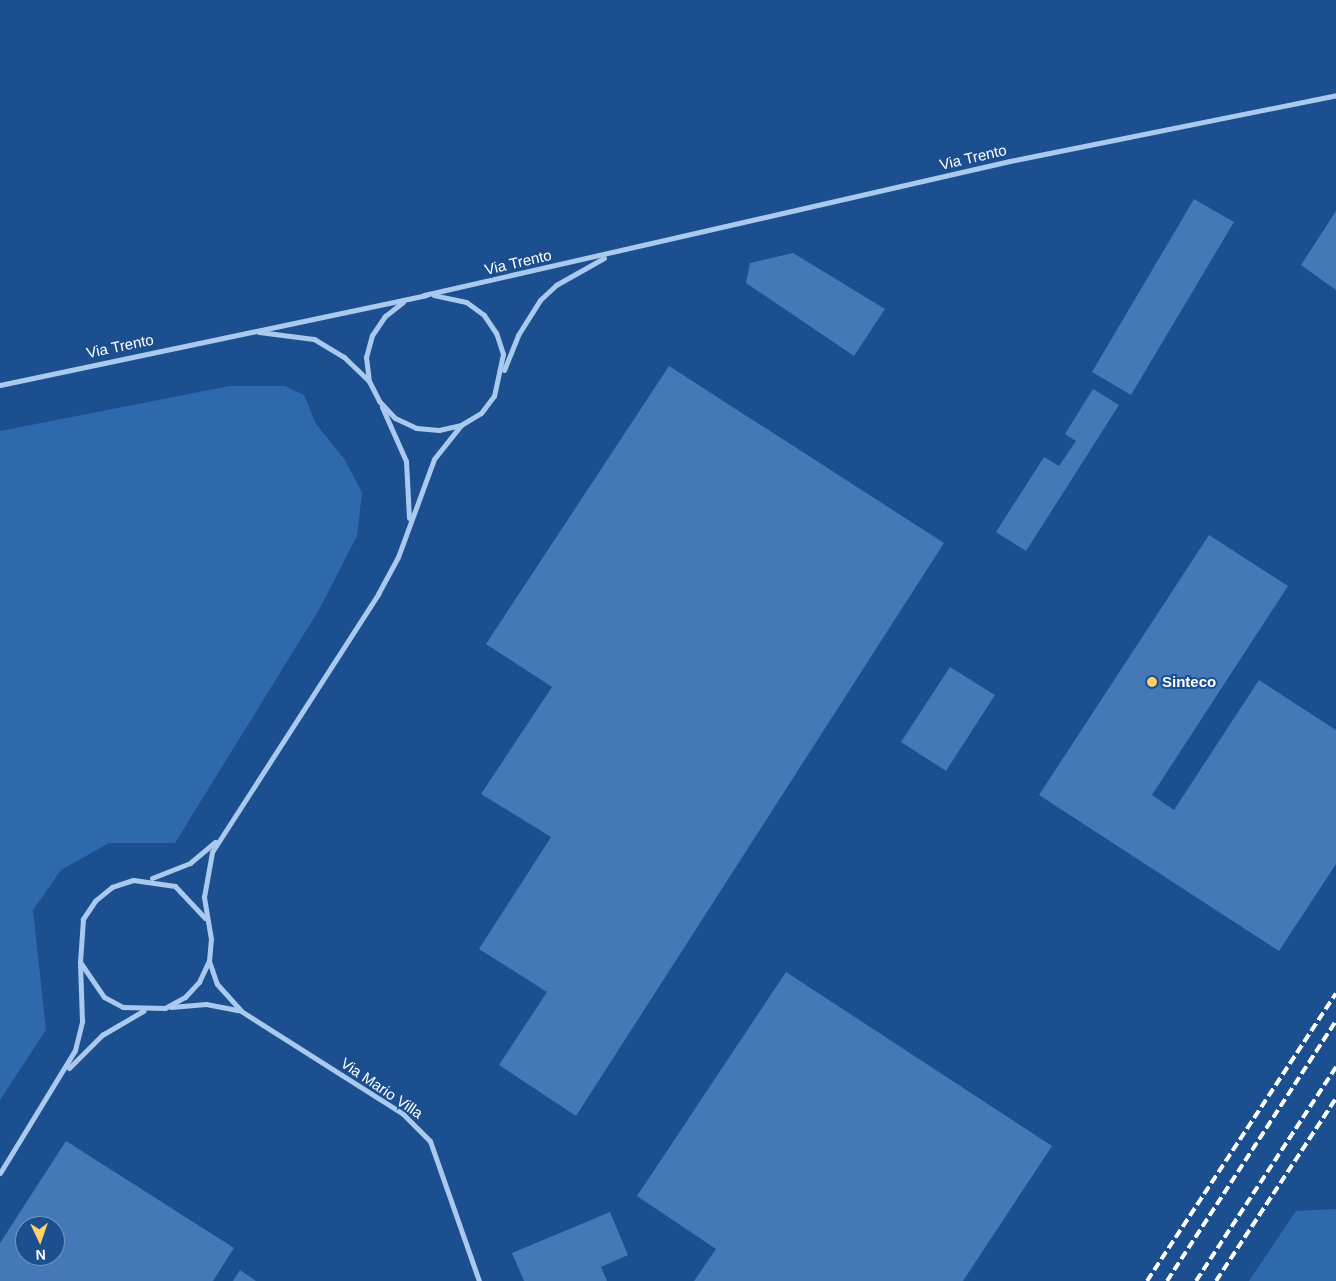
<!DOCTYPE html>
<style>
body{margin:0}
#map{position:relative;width:1336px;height:1281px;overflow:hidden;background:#1b4f8f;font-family:Arial,sans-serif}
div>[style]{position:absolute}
.green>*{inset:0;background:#2e69ad}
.building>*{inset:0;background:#4478b7}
.street>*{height:5px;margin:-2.5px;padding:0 2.5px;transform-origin:2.5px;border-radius:2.5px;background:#a9c9ee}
.rail>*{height:4px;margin-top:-2px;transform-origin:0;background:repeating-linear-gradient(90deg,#fff 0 9px,transparent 0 13px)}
.dots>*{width:14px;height:14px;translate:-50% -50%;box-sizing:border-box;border:2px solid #1b4f8f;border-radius:50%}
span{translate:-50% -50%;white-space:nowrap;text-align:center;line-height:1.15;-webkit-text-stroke:4px #1b4f8f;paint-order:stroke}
.street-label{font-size:15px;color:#fff}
.poi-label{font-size:15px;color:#fff;font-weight:700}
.left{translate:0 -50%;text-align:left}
.north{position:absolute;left:15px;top:1216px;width:50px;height:50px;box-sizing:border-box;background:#1b4f8f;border:1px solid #7695bc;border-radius:50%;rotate:177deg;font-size:14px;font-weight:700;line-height:20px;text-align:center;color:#fff}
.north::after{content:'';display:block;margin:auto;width:18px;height:22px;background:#ffd166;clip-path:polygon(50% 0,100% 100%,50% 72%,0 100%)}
</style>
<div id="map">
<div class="green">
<i style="clip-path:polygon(285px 386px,304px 395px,316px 424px,345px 460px,362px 493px,357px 536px,320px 608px,175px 843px,109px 843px,61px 870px,33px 910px,46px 1030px,0 1100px,0 431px,230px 386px)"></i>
<i style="clip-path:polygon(1336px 1209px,1336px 1281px,1249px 1281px,1296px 1211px)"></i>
</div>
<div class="building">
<i style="clip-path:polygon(1194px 199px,1234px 222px,1131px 395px,1092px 372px)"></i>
<i style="clip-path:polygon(1336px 211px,1336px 290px,1301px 265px)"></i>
<i style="clip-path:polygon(793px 253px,885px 309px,854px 356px,746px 283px,750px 263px)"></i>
<i style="clip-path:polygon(669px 366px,944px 543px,576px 1116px,499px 1065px,547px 992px,479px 949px,551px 837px,481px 794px,552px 687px,486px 644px)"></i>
<i style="clip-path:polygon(1093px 389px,1119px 405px,1026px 551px,996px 532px,1044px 457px,1059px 466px,1076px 441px,1065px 434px)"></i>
<i style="clip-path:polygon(1209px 535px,1288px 586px,1152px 795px,1174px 810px,1259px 680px,1336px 730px,1336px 864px,1279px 951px,1039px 795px)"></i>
<i style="clip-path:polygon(950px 667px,995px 695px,946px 771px,901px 742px)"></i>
<i style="clip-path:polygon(786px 972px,1052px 1146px,963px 1281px,694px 1281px,716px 1249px,637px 1196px)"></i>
<i style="clip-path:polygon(evenodd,66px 1141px,234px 1248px,213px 1281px,0 1281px,0 1243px,66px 1141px,25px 1226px,55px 1226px,55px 1256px,25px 1256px,25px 1226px)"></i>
<i style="clip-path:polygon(610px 1212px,628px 1255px,601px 1267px,607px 1281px,524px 1281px,512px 1253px)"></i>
<i style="clip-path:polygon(240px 1270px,256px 1281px,233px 1281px)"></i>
</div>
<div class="street">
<i style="left:424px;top:295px;width:601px;rotate:-12.88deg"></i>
<i style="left:1010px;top:161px;width:333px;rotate:-11.4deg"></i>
<i style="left:403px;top:302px;width:23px;rotate:142deg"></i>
<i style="left:385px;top:316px;width:23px;rotate:124deg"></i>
<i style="left:372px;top:335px;width:23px;rotate:105deg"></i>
<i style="left:366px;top:357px;width:24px;rotate:83deg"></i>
<i style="left:369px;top:381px;width:22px;rotate:63deg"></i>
<i style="left:379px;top:401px;width:23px;rotate:47deg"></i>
<i style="left:395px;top:418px;width:23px;rotate:25deg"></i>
<i style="left:416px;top:428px;width:23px;rotate:5deg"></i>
<i style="left:439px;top:430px;width:23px;rotate:-13deg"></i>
<i style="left:461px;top:425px;width:23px;rotate:-31deg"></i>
<i style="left:481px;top:413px;width:21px;rotate:-53deg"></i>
<i style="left:494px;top:396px;width:43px;rotate:-77.9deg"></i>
<i style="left:503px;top:354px;width:22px;rotate:-108deg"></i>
<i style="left:496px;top:333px;width:22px;rotate:-124deg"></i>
<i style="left:484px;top:315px;width:22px;rotate:-144deg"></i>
<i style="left:466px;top:302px;width:33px;rotate:-168deg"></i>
<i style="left:259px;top:332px;width:55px;rotate:7.3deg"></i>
<i style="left:314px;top:339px;width:35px;rotate:31deg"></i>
<i style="left:344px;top:357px;width:35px;rotate:44deg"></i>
<i style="left:504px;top:370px;width:38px;rotate:-68deg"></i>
<i style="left:518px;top:335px;width:41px;rotate:-57.8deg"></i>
<i style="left:540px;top:300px;width:22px;rotate:-43deg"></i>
<i style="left:556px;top:285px;width:55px;rotate:-29.4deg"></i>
<i style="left:0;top:385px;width:435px;rotate:-11.9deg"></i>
<i style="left:382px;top:407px;width:59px;rotate:66deg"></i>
<i style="left:406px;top:461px;width:57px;rotate:87deg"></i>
<i style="left:152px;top:878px;width:41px;rotate:-21.5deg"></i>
<i style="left:190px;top:863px;width:33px;rotate:-40deg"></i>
<i style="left:205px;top:918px;width:44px;rotate:-133.2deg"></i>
<i style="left:175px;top:886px;width:42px;rotate:-171.9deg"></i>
<i style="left:133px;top:880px;width:22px;rotate:162deg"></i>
<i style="left:112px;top:887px;width:22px;rotate:141deg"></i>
<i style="left:95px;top:901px;width:22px;rotate:124deg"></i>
<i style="left:83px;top:919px;width:43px;rotate:94deg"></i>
<i style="left:80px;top:962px;width:42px;rotate:55.6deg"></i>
<i style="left:104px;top:997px;width:21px;rotate:28deg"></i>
<i style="left:123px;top:1007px;width:42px;rotate:1.4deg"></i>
<i style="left:165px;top:1008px;width:23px;rotate:-29deg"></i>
<i style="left:185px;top:997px;width:21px;rotate:-47deg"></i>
<i style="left:199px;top:982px;width:23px;rotate:-65deg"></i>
<i style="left:209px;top:961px;width:22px;rotate:-85deg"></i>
<i style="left:211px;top:939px;width:43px;rotate:-99.5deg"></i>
<i style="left:204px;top:897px;width:46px;rotate:-79.9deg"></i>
<i style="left:212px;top:852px;width:307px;rotate:-57.2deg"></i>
<i style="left:378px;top:594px;width:42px;rotate:-61.6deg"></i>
<i style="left:398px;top:557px;width:104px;rotate:-69.8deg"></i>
<i style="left:434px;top:459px;width:43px;rotate:-51.5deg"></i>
<i style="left:209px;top:961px;width:24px;rotate:71deg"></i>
<i style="left:217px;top:984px;width:36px;rotate:48deg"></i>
<i style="left:241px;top:1011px;width:192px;rotate:32.4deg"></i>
<i style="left:403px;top:1114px;width:38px;rotate:45deg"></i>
<i style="left:430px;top:1141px;width:148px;rotate:70.7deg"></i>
<i style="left:171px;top:1007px;width:35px;rotate:-5deg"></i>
<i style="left:206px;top:1004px;width:33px;rotate:11deg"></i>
<i style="left:69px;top:1068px;width:47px;rotate:-45deg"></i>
<i style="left:102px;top:1035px;width:48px;rotate:-30.3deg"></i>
<i style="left:0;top:1173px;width:144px;rotate:-58.6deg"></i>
<i style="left:75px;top:1050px;width:30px;rotate:-76deg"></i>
<i style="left:82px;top:1021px;width:56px;rotate:-92deg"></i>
</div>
<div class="rail">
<i style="left:1147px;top:1281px;width:344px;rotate:-56.7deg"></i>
<i style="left:1167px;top:1281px;width:310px;rotate:-57deg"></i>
<i style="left:1196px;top:1281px;width:256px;rotate:-56.8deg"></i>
<i style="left:1216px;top:1281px;width:219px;rotate:-56.7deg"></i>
</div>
<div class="dots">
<i style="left:1152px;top:682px;background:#ffd166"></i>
</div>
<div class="street-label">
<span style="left:973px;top:157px;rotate:-13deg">Via Trento</span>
<span style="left:518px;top:262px;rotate:-13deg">Via Trento</span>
<span style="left:120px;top:346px;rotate:-12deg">Via Trento</span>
<span style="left:382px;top:1088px;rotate:34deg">Via Mario Villa</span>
</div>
<div class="poi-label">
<span class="left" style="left:1162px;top:682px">Sinteco</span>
</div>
<div class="north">N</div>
</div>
